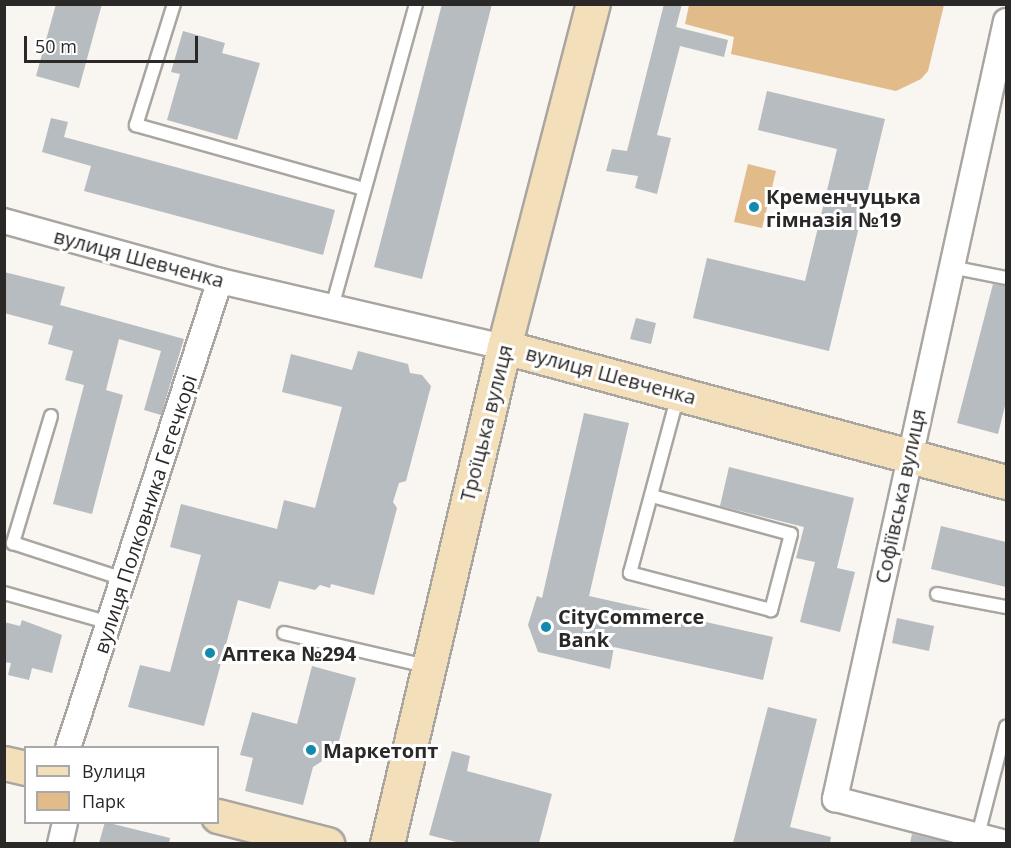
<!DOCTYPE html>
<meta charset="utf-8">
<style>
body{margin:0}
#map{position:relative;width:1011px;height:848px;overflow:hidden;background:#f9f5f0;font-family:"Open Sans",sans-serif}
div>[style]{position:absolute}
.green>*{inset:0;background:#e1bc8a}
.building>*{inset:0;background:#b6bcbf}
.roads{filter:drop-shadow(2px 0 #a9a5a0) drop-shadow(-2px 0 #a9a5a0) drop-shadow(0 2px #a9a5a0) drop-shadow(0 -2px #a9a5a0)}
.lane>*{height:12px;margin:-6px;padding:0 6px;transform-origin:6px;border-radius:6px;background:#fff}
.street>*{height:24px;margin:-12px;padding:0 12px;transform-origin:12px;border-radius:12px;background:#fff}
.secondary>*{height:33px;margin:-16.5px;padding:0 16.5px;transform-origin:16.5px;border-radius:16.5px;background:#f3dfb9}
.dots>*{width:16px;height:16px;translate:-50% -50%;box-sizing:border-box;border:3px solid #fff;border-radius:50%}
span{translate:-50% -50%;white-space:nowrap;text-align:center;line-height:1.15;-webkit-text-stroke:6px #fff;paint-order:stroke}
.poi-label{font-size:20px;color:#2b2927;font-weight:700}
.left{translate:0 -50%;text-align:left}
.street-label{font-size:20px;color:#2b2927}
.frame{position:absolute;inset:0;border:6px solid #2b2927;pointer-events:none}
.legend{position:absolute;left:24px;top:746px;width:195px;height:78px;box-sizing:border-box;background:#fff;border:2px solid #aaa9a9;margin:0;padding:8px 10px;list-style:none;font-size:18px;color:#2b2927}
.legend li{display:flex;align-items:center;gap:12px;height:30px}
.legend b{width:30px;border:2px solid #aaa9a9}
.scale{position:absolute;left:24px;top:36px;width:174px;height:27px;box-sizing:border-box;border:3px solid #2b2927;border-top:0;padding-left:8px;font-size:18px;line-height:21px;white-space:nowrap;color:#2b2927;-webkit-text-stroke:4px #fff;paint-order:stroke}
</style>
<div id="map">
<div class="green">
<i style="clip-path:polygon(689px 5px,689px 4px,944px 5px,928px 71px,921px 79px,896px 91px,731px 54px,734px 37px,685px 24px)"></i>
<i style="clip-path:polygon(748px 164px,776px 171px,762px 228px,734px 222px)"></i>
</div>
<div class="building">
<i style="clip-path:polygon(56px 4px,102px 4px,79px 88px,36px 76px)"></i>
<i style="clip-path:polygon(442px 4px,492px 4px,422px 279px,374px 267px)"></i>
<i style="clip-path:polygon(664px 4px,682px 4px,676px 27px,728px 40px,724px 57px,680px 46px,657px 135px,671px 138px,657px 194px,635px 188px,638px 176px,606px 171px,612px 149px,627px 151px)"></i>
<i style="clip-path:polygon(183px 31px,225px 43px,222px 53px,260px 63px,237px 140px,167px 120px,180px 74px,171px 72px)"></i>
<i style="clip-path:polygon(767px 91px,885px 119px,829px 351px,693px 318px,707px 258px,805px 281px,837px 149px,758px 130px)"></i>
<i style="clip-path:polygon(51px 118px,68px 122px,64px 137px,335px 210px,323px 255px,84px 191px,91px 166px,42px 152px)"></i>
<i style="clip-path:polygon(4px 272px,65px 287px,60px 305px,184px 339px,161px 415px,144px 410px,161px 351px,119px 339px,106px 390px,123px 395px,92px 514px,53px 504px,84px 385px,65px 380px,73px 351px,48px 344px,53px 326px,4px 313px)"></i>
<i style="clip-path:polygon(993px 284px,1006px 286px,1006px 402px,998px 434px,957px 423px)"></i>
<i style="clip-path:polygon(636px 318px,656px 323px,651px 344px,630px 339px)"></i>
<i style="clip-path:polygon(358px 351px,408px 364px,410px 373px,422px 375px,431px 386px,406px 481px,399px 483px,393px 502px,397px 508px,374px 595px,331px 584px,330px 588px,320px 585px,315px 590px,279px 581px,270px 609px,238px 600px,204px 726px,128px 707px,140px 665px,170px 672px,201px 555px,170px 547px,181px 504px,277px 529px,284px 500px,315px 508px,342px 407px,282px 392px,291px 354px,352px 370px)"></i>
<i style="clip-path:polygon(584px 413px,629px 423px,589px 596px,773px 637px,763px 680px,614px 647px,610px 669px,538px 652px,528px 625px,537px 596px,542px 598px)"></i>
<i style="clip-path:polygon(729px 467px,854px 498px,837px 568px,855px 572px,840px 632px,800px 622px,815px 562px,796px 558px,804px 527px,720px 506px)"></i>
<i style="clip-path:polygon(941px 526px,1006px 542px,1006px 587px,931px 569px)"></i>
<i style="clip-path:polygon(897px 618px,934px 626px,929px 651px,892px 643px)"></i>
<i style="clip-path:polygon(22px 620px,62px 635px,52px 673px,32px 668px,29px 680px,8px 675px,11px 663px,4px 662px,4px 622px,20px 626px)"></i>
<i style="clip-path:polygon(312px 666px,356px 678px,336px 752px,313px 767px,303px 805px,245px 791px,253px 758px,240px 755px,252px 712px,297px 724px)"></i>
<i style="clip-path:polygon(768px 707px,817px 719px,790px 827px,831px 837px,830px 843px,733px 843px)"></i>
<i style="clip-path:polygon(452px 751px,470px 756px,467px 771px,552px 794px,539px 843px,460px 843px,429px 835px)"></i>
<i style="clip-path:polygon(105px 822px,170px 838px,169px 843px,99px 843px)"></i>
<i style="clip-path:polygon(912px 834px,951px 843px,910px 843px)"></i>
</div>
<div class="roads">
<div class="lane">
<i style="left:174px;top:4px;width:127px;rotate:107.4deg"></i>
<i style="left:136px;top:125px;width:237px;rotate:15.7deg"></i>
<i style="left:951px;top:267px;width:56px;rotate:11.3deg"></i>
<i style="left:332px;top:307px;width:314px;rotate:-74.5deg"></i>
<i style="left:51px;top:416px;width:133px;rotate:106.7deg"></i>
<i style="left:13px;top:543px;width:116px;rotate:18.1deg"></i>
<i style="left:652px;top:496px;width:144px;rotate:15.3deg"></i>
<i style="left:791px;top:534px;width:79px;rotate:104.7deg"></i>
<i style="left:771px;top:610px;width:146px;rotate:-165.3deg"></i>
<i style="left:630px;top:573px;width:184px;rotate:-74.9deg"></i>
<i style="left:4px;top:593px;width:110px;rotate:15.8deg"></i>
<i style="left:937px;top:594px;width:70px;rotate:10.7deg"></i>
<i style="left:284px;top:633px;width:146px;rotate:13.1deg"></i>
<i style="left:978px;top:835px;width:112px;rotate:-75.5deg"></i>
</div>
<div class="street">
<i style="left:1006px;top:21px;width:797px;rotate:102.4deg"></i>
<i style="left:835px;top:799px;width:177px;rotate:14.4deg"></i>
<i style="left:4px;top:221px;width:224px;rotate:15.5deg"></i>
<i style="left:220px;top:281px;width:292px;rotate:13.1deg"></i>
<i style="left:68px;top:748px;width:491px;rotate:-72deg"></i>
<i style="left:60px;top:844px;width:23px;rotate:-77deg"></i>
</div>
<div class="secondary">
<i style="left:504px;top:347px;width:520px;rotate:15.05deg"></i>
<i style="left:4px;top:763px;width:23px;rotate:13deg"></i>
<i style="left:218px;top:816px;width:113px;rotate:14.4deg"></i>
<i style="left:387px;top:844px;width:511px;rotate:-76.75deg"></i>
<i style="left:504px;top:347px;width:354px;rotate:-75.5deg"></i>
</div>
</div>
<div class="dots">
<i style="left:754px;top:207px;background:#128aad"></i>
<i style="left:546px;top:627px;background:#128aad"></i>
<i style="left:210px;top:653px;background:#128aad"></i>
<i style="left:311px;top:750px;background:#128aad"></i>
</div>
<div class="poi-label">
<span class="left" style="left:766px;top:208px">Кременчуцька<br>гімназія №19</span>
<span class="left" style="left:558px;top:628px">CityCommerce<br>Bank</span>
<span class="left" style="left:222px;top:653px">Аптека №294</span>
<span class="left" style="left:323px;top:750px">Маркетопт</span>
</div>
<div class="street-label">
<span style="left:139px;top:258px;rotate:15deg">вулиця Шевченка</span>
<span style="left:611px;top:375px;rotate:15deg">вулиця Шевченка</span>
<span style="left:486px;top:423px;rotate:-76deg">Троїцька вулиця</span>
<span style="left:900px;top:496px;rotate:-78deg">Софіївська вулиця</span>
<span style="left:145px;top:514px;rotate:-72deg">вулиця Полковника Гегечкорі</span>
</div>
<div class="frame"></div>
<ul class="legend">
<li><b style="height:8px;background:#f3dfb9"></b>Вулиця</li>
<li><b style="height:16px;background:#e1bc8a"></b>Парк</li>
</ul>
<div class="scale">50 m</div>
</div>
